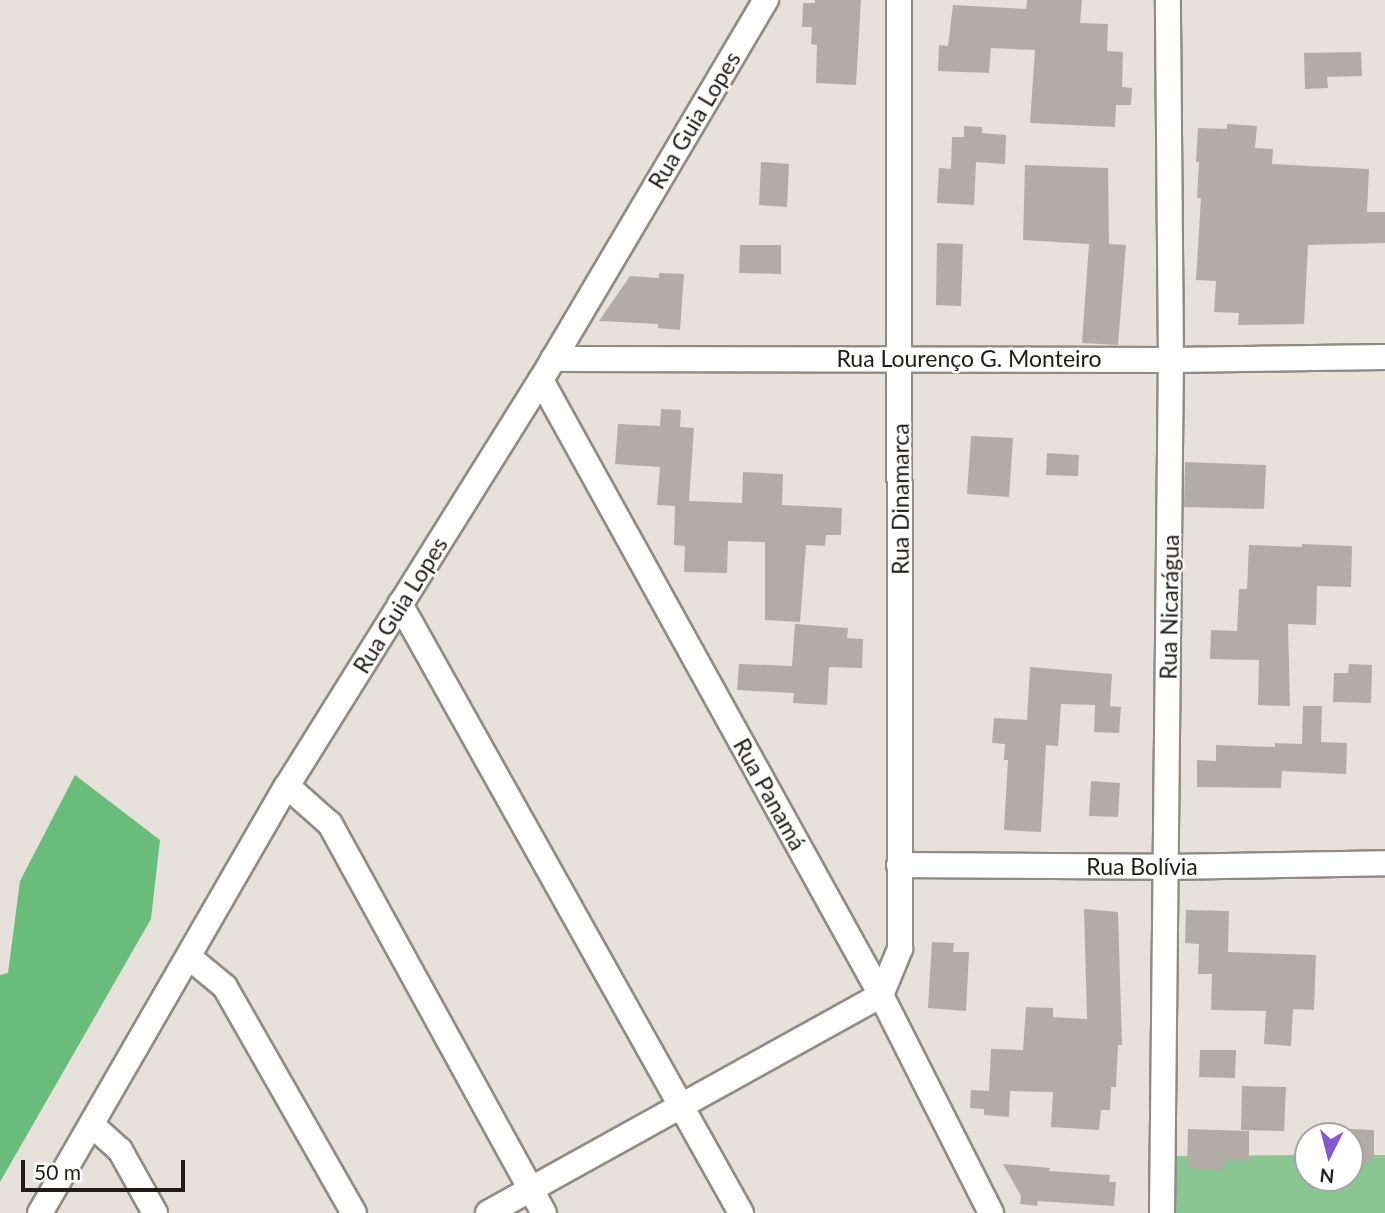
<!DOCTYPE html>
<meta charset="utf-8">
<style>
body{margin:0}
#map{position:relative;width:1385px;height:1213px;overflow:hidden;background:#e7e1db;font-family:Lato,sans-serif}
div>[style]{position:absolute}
.green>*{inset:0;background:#89c692}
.forest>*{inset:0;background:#69bc79}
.building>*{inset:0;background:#b2aca6}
.roads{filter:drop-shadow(2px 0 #918b85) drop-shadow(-2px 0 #918b85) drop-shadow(0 2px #918b85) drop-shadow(0 -2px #918b85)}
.minor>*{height:24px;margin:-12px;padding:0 12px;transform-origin:12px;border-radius:12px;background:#fff}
span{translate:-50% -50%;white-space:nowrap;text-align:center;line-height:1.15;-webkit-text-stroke:5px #fff;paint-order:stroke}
.street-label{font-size:23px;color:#1f1c1a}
.north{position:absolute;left:1294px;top:1122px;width:70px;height:70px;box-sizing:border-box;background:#fff;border:2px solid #a5a4a3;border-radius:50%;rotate:186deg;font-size:19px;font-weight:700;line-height:28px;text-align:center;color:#1f1c1a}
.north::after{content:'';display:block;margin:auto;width:24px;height:32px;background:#8757d0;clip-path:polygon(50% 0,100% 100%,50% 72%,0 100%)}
.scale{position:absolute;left:21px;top:1160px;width:164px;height:32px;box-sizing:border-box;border:4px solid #1f1c1a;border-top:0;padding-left:9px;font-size:21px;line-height:24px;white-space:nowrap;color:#1f1c1a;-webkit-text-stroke:5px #fff;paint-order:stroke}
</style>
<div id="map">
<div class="green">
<i style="clip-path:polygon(1308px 1155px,1308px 1178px,1350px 1178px,1350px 1155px,1385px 1155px,1385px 1213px,1176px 1213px,1176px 1156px)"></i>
</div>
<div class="forest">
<i style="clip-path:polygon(75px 775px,160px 840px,151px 919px,0 1182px,0 975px,8px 973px,20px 881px)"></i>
</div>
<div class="building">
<i style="clip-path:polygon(815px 0,861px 0,856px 85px,816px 83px,817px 45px,811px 44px,812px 27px,802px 27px,803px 3px,815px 3px)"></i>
<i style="clip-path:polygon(1027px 0,1082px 0,1080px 23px,1108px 24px,1107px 51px,1123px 52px,1122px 87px,1132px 88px,1131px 105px,1116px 105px,1115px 127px,1030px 123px,1035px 50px,991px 48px,989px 73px,938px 71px,939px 45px,948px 46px,953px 5px,1026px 9px)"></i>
<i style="clip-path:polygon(1361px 52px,1362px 76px,1327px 77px,1328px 88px,1305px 89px,1304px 53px)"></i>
<i style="clip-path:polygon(1227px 124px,1257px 126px,1255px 148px,1273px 149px,1272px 164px,1369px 169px,1367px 212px,1385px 212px,1385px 243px,1308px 245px,1304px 324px,1238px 325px,1239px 313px,1214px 312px,1216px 281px,1196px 280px,1201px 198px,1197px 198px,1199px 162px,1196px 162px,1198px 128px,1227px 129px)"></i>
<i style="clip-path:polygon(964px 126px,982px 127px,982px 133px,1006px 135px,1005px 164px,976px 162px,974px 205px,937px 203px,939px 168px,951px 169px,952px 137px,964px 137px)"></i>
<i style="clip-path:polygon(761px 162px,789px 164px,787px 207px,759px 205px)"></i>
<i style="clip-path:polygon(1025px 165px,1108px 168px,1109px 244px,1126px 245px,1118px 345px,1082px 343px,1089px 244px,1023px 240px)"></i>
<i style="clip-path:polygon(937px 243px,963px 244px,961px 306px,936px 305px)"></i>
<i style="clip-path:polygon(740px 245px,781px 245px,781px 274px,739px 273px)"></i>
<i style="clip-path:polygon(659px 273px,684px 274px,680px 330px,658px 328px,658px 324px,599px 321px,630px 276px,659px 278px)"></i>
<i style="clip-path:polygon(661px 409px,681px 410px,680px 427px,694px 428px,689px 501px,742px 503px,743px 472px,783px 474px,782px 505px,842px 508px,841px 535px,826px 535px,825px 546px,806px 545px,800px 622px,765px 620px,765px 542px,728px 541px,727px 573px,684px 572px,685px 546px,674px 545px,675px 506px,657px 505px,660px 467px,615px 464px,618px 424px,660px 426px)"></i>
<i style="clip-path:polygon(971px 436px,1013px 438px,1009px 497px,967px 494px)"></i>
<i style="clip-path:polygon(1047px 453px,1079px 455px,1078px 476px,1046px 475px)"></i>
<i style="clip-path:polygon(1185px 462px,1266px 465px,1264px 509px,1184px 507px)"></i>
<i style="clip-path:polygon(1302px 544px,1352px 546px,1351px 587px,1317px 586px,1316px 625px,1288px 624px,1290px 706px,1258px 705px,1259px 660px,1210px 659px,1211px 630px,1237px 631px,1239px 589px,1247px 589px,1249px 545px,1302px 547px)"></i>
<i style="clip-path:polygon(795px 624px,848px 628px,847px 638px,863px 639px,862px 668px,829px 667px,827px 705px,793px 703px,794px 693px,737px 690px,739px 664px,792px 666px)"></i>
<i style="clip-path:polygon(1349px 664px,1372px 665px,1371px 703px,1333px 702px,1334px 673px,1348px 673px)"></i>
<i style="clip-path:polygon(1030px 667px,1112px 674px,1110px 706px,1108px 706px,1121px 707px,1119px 733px,1094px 732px,1095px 705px,1061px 704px,1058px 746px,1046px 745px,1041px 832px,1004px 830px,1008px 760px,1004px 760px,1005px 744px,992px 743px,994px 718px,1027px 720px)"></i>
<i style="clip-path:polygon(1303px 706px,1322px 706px,1321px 742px,1347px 743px,1346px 774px,1282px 771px,1281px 788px,1197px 787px,1197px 760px,1216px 761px,1216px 745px,1275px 747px,1275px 743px,1302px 744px)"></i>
<i style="clip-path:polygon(1091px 781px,1120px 783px,1118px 817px,1089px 816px)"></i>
<i style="clip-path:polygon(1084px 909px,1118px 912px,1122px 1045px,1118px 1045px,1116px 1087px,1111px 1087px,1110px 1110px,1101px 1110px,1099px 1130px,1051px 1127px,1053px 1092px,1010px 1091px,1009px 1117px,984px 1115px,984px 1109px,970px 1108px,971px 1090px,989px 1091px,991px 1049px,1023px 1050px,1026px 1007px,1053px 1008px,1053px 1017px,1087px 1019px)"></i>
<i style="clip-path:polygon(1186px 910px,1229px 911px,1228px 952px,1316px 955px,1314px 1010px,1293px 1009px,1291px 1046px,1264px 1044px,1266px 1011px,1211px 1010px,1212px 974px,1198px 974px,1199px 944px,1185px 943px)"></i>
<i style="clip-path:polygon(932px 942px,954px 943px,953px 952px,969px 952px,966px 1011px,928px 1008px)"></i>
<i style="clip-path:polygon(1200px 1050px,1236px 1050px,1235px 1078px,1199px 1077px)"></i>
<i style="clip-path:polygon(1242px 1086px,1286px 1087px,1284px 1131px,1241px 1130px)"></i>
<i style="clip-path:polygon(1188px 1129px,1249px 1131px,1249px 1161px,1225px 1160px,1224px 1170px,1187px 1168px)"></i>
<i style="clip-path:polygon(1350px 1129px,1374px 1130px,1374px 1161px,1350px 1161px)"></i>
<i style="clip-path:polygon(1003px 1164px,1050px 1168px,1049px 1171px,1110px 1175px,1109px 1182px,1116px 1182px,1114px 1206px,1038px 1201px,1037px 1206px,1020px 1204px,1021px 1196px)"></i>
</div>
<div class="roads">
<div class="minor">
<i style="left:553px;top:359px;width:618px;rotate:0.09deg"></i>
<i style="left:1171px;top:360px;width:214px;rotate:-0.8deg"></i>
<i style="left:541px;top:380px;width:703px;rotate:61.06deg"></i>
<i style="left:881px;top:995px;width:244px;rotate:63.2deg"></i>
<i style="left:400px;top:604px;width:698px;rotate:60.75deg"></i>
<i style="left:287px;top:786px;width:57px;rotate:41.5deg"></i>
<i style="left:330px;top:824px;width:444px;rotate:61.2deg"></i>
<i style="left:899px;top:865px;width:267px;rotate:0.4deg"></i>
<i style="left:1166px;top:867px;width:219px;rotate:-1deg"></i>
<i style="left:190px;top:958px;width:45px;rotate:39.6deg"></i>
<i style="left:225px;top:987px;width:260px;rotate:60.3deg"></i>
<i style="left:92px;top:1125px;width:38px;rotate:42deg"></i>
<i style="left:120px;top:1150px;width:72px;rotate:60.9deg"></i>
<i style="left:40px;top:1213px;width:493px;rotate:-60deg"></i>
<i style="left:287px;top:786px;width:479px;rotate:-58deg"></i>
<i style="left:541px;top:380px;width:442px;rotate:-59.4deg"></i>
<i style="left:488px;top:1213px;width:449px;rotate:-29deg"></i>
<i style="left:881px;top:995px;width:50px;rotate:-67.6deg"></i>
<i style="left:900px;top:949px;width:949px;rotate:-90.06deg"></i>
<i style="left:1162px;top:1213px;width:853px;rotate:-89.4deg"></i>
<i style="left:1171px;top:360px;width:360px;rotate:-90.5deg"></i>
</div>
</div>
<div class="street-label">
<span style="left:694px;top:120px;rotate:-59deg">Rua Guia Lopes</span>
<span style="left:969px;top:358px">Rua Lourenço G. Monteiro</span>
<span style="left:900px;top:499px;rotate:-90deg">Rua Dinamarca</span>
<span style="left:400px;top:605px;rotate:-58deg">Rua Guia Lopes</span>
<span style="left:1169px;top:607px;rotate:-89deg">Rua Nicarágua</span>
<span style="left:770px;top:794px;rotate:61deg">Rua Panamá</span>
<span style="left:1142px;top:866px">Rua Bolívia</span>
</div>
<div class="north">N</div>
<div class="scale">50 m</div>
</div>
